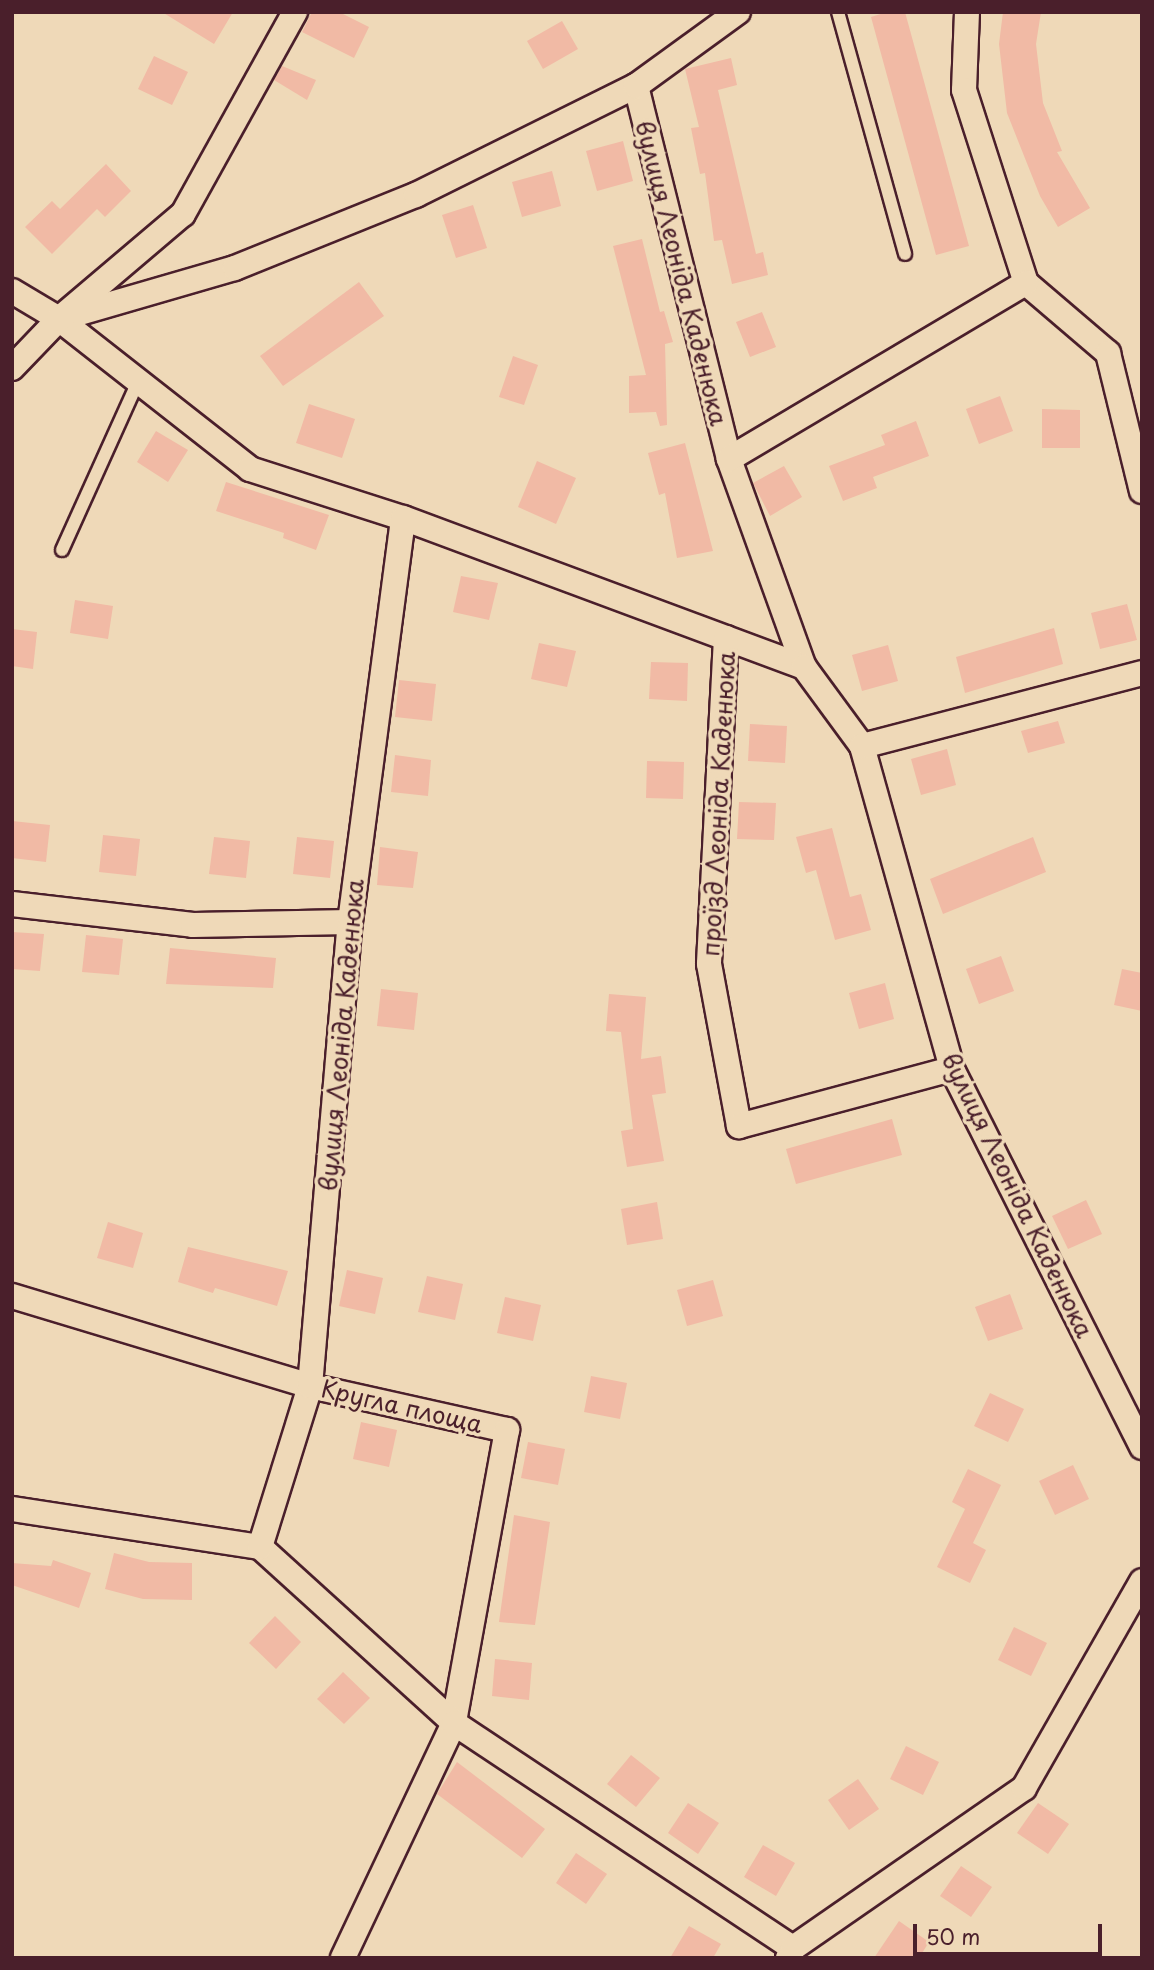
<!DOCTYPE html>
<meta charset="utf-8">
<style>
body{margin:0}
#map{position:relative;width:1154px;height:1970px;overflow:hidden;background:#efd9b8;font-family:"Playpen Sans",sans-serif}
div>[style]{position:absolute}
.building>*{inset:0;background:#f1baa5}
.roads{filter:drop-shadow(2px 0 #4a1f2b) drop-shadow(-2px 0 #4a1f2b) drop-shadow(0 2px #4a1f2b) drop-shadow(0 -2px #4a1f2b)}
.lane>*{height:12px;margin:-6px;padding:0 6px;transform-origin:6px;border-radius:6px;background:#efd9b8}
.street>*{height:24px;margin:-12px;padding:0 12px;transform-origin:12px;border-radius:12px;background:#efd9b8}
span{translate:-50% -50%;white-space:nowrap;text-align:center;line-height:1.15;-webkit-text-stroke:7px #efd9b8;paint-order:stroke}
.street-label{font-size:24px;color:#4a1f2b}
.frame{position:absolute;inset:0;border:14px solid #4a1f2b;pointer-events:none}
.scale{position:absolute;left:913px;top:1924px;width:189px;height:32px;box-sizing:border-box;border:4px solid #4a1f2b;border-top:0;padding-left:9px;font-size:21px;line-height:24px;white-space:nowrap;color:#4a1f2b;-webkit-text-stroke:5px #efd9b8;paint-order:stroke}
</style>
<div id="map">
<div class="building">
<i style="clip-path:polygon(162px 12px,233px 12px,214px 44px)"></i>
<i style="clip-path:polygon(312px 12px,339px 12px,369px 27px,354px 58px,302px 32px)"></i>
<i style="clip-path:polygon(887px 12px,905px 12px,969px 246px,936px 255px,871px 17px)"></i>
<i style="clip-path:polygon(1003px 12px,1041px 12px,1036px 44px,1043px 103px,1062px 151px,1057px 152px,1090px 208px,1058px 227px,1040px 196px,1007px 113px,999px 44px)"></i>
<i style="clip-path:polygon(562px 21px,578px 49px,543px 69px,527px 41px)"></i>
<i style="clip-path:polygon(154px 56px,188px 72px,172px 105px,138px 89px)"></i>
<i style="clip-path:polygon(731px 58px,737px 85px,718px 90px,756px 254px,763px 252px,768px 275px,732px 284px,722px 240px,714px 241px,705px 173px,700px 174px,691px 128px,699px 127px,685px 69px)"></i>
<i style="clip-path:polygon(282px 66px,316px 80px,307px 100px,274px 80px)"></i>
<i style="clip-path:polygon(623px 141px,633px 181px,597px 191px,586px 151px)"></i>
<i style="clip-path:polygon(106px 164px,131px 191px,105px 217px,97px 209px,52px 254px,25px 227px,52px 201px,60px 209px)"></i>
<i style="clip-path:polygon(552px 171px,561px 206px,522px 217px,512px 182px)"></i>
<i style="clip-path:polygon(473px 205px,487px 248px,456px 258px,442px 215px)"></i>
<i style="clip-path:polygon(642px 239px,660px 312px,664px 311px,673px 342px,665px 344px,667px 425px,660px 426px,656px 412px,629px 413px,629px 376px,646px 375px,613px 246px)"></i>
<i style="clip-path:polygon(359px 282px,384px 316px,283px 386px,260px 356px)"></i>
<i style="clip-path:polygon(762px 312px,776px 347px,750px 357px,736px 322px)"></i>
<i style="clip-path:polygon(513px 356px,538px 365px,524px 405px,499px 397px)"></i>
<i style="clip-path:polygon(1000px 396px,1013px 431px,979px 444px,966px 409px)"></i>
<i style="clip-path:polygon(309px 404px,355px 419px,342px 458px,296px 443px)"></i>
<i style="clip-path:polygon(1042px 409px,1080px 410px,1080px 448px,1042px 448px)"></i>
<i style="clip-path:polygon(916px 421px,929px 456px,873px 477px,877px 488px,843px 501px,829px 466px,885px 445px,881px 435px)"></i>
<i style="clip-path:polygon(156px 431px,188px 450px,168px 482px,137px 462px)"></i>
<i style="clip-path:polygon(685px 443px,713px 551px,677px 558px,665px 493px,659px 495px,648px 453px)"></i>
<i style="clip-path:polygon(537px 461px,576px 478px,556px 524px,518px 507px)"></i>
<i style="clip-path:polygon(784px 466px,802px 497px,770px 516px,753px 483px)"></i>
<i style="clip-path:polygon(226px 482px,329px 515px,316px 550px,283px 538px,284px 533px,216px 511px)"></i>
<i style="clip-path:polygon(461px 576px,498px 583px,489px 620px,453px 612px)"></i>
<i style="clip-path:polygon(75px 600px,113px 606px,108px 639px,70px 633px)"></i>
<i style="clip-path:polygon(1127px 604px,1137px 640px,1100px 649px,1091px 613px)"></i>
<i style="clip-path:polygon(1054px 628px,1063px 664px,965px 693px,956px 657px)"></i>
<i style="clip-path:polygon(12px 629px,37px 632px,33px 669px,12px 666px)"></i>
<i style="clip-path:polygon(539px 643px,576px 651px,567px 687px,531px 679px)"></i>
<i style="clip-path:polygon(888px 645px,898px 681px,862px 691px,852px 655px)"></i>
<i style="clip-path:polygon(651px 662px,688px 663px,687px 701px,649px 699px)"></i>
<i style="clip-path:polygon(399px 680px,436px 684px,432px 721px,395px 717px)"></i>
<i style="clip-path:polygon(1058px 721px,1065px 743px,1028px 753px,1021px 731px)"></i>
<i style="clip-path:polygon(750px 724px,787px 726px,785px 763px,748px 761px)"></i>
<i style="clip-path:polygon(947px 749px,956px 785px,921px 795px,911px 759px)"></i>
<i style="clip-path:polygon(395px 755px,431px 760px,428px 796px,391px 792px)"></i>
<i style="clip-path:polygon(647px 761px,684px 762px,683px 799px,646px 798px)"></i>
<i style="clip-path:polygon(739px 802px,776px 803px,774px 840px,737px 839px)"></i>
<i style="clip-path:polygon(12px 821px,50px 825px,46px 862px,12px 858px)"></i>
<i style="clip-path:polygon(832px 828px,850px 897px,861px 894px,871px 930px,835px 940px,816px 870px,806px 873px,796px 837px)"></i>
<i style="clip-path:polygon(103px 835px,140px 839px,136px 876px,99px 872px)"></i>
<i style="clip-path:polygon(214px 837px,250px 841px,246px 878px,209px 874px)"></i>
<i style="clip-path:polygon(297px 837px,334px 841px,330px 878px,293px 874px)"></i>
<i style="clip-path:polygon(1033px 837px,1046px 872px,943px 914px,930px 879px)"></i>
<i style="clip-path:polygon(380px 847px,418px 852px,413px 888px,377px 885px)"></i>
<i style="clip-path:polygon(12px 932px,44px 934px,40px 971px,12px 969px)"></i>
<i style="clip-path:polygon(86px 935px,123px 939px,119px 975px,82px 972px)"></i>
<i style="clip-path:polygon(170px 948px,276px 958px,273px 988px,166px 984px)"></i>
<i style="clip-path:polygon(1001px 956px,1014px 991px,979px 1004px,966px 969px)"></i>
<i style="clip-path:polygon(1122px 969px,1142px 973px,1142px 1011px,1114px 1005px)"></i>
<i style="clip-path:polygon(885px 983px,894px 1019px,859px 1029px,849px 993px)"></i>
<i style="clip-path:polygon(381px 989px,418px 993px,414px 1030px,377px 1026px)"></i>
<i style="clip-path:polygon(609px 994px,646px 997px,641px 1059px,661px 1056px,666px 1093px,652px 1095px,664px 1161px,627px 1167px,621px 1131px,633px 1129px,621px 1032px,606px 1031px)"></i>
<i style="clip-path:polygon(892px 1119px,902px 1155px,796px 1184px,786px 1149px)"></i>
<i style="clip-path:polygon(1086px 1200px,1102px 1234px,1068px 1249px,1052px 1216px)"></i>
<i style="clip-path:polygon(657px 1202px,663px 1239px,627px 1245px,621px 1209px)"></i>
<i style="clip-path:polygon(108px 1222px,143px 1233px,133px 1268px,97px 1258px)"></i>
<i style="clip-path:polygon(188px 1247px,288px 1271px,277px 1306px,215px 1288px,213px 1293px,178px 1282px)"></i>
<i style="clip-path:polygon(347px 1270px,383px 1278px,375px 1314px,339px 1306px)"></i>
<i style="clip-path:polygon(427px 1276px,463px 1284px,455px 1320px,418px 1312px)"></i>
<i style="clip-path:polygon(713px 1280px,723px 1316px,687px 1326px,677px 1290px)"></i>
<i style="clip-path:polygon(1010px 1294px,1023px 1329px,988px 1341px,975px 1307px)"></i>
<i style="clip-path:polygon(505px 1297px,541px 1305px,533px 1341px,497px 1333px)"></i>
<i style="clip-path:polygon(591px 1376px,627px 1383px,620px 1419px,584px 1412px)"></i>
<i style="clip-path:polygon(990px 1393px,1024px 1409px,1008px 1442px,974px 1426px)"></i>
<i style="clip-path:polygon(361px 1422px,397px 1430px,389px 1467px,353px 1459px)"></i>
<i style="clip-path:polygon(528px 1442px,565px 1449px,558px 1485px,521px 1478px)"></i>
<i style="clip-path:polygon(1073px 1465px,1089px 1499px,1055px 1515px,1039px 1481px)"></i>
<i style="clip-path:polygon(968px 1469px,1001px 1485px,973px 1543px,986px 1550px,970px 1583px,937px 1567px,965px 1509px,952px 1502px)"></i>
<i style="clip-path:polygon(514px 1515px,550px 1522px,535px 1625px,499px 1622px)"></i>
<i style="clip-path:polygon(114px 1553px,149px 1562px,192px 1563px,192px 1600px,143px 1599px,105px 1589px)"></i>
<i style="clip-path:polygon(53px 1560px,91px 1573px,79px 1608px,12px 1585px,12px 1563px,51px 1566px)"></i>
<i style="clip-path:polygon(275px 1616px,301px 1642px,276px 1669px,249px 1643px)"></i>
<i style="clip-path:polygon(1014px 1627px,1047px 1643px,1031px 1676px,998px 1660px)"></i>
<i style="clip-path:polygon(495px 1659px,532px 1663px,529px 1700px,492px 1696px)"></i>
<i style="clip-path:polygon(343px 1672px,370px 1698px,344px 1724px,317px 1699px)"></i>
<i style="clip-path:polygon(906px 1746px,939px 1762px,923px 1795px,890px 1779px)"></i>
<i style="clip-path:polygon(631px 1755px,660px 1778px,636px 1807px,607px 1784px)"></i>
<i style="clip-path:polygon(457px 1762px,545px 1829px,522px 1858px,437px 1794px)"></i>
<i style="clip-path:polygon(858px 1779px,879px 1809px,849px 1830px,828px 1800px)"></i>
<i style="clip-path:polygon(688px 1803px,719px 1823px,698px 1854px,668px 1833px)"></i>
<i style="clip-path:polygon(1038px 1803px,1069px 1824px,1048px 1854px,1017px 1833px)"></i>
<i style="clip-path:polygon(763px 1845px,795px 1863px,776px 1896px,744px 1877px)"></i>
<i style="clip-path:polygon(576px 1853px,607px 1874px,586px 1904px,556px 1883px)"></i>
<i style="clip-path:polygon(961px 1866px,992px 1887px,971px 1917px,940px 1896px)"></i>
<i style="clip-path:polygon(899px 1921px,929px 1942px,919px 1958px,874px 1958px)"></i>
<i style="clip-path:polygon(689px 1926px,721px 1944px,713px 1958px,670px 1958px)"></i>
</div>
<div class="roads">
<div class="lane">
<i style="left:838px;top:12px;width:251px;rotate:74.5deg"></i>
<i style="left:62px;top:550px;width:184px;rotate:-65.7deg"></i>
</div>
<div class="street">
<i style="left:967px;top:12px;width:78px;rotate:92.2deg"></i>
<i style="left:964px;top:90px;width:203px;rotate:72.2deg"></i>
<i style="left:1026px;top:283px;width:108px;rotate:40.5deg"></i>
<i style="left:1108px;top:353px;width:142px;rotate:76.2deg"></i>
<i style="left:636px;top:86px;width:384px;rotate:76deg"></i>
<i style="left:729px;top:459px;width:221px;rotate:70.2deg"></i>
<i style="left:12px;top:291px;width:55px;rotate:30.8deg"></i>
<i style="left:59px;top:319px;width:243px;rotate:38.1deg"></i>
<i style="left:250px;top:469px;width:161px;rotate:17.8deg"></i>
<i style="left:403px;top:518px;width:428px;rotate:20.4deg"></i>
<i style="left:804px;top:667px;width:98px;rotate:53.7deg"></i>
<i style="left:862px;top:746px;width:335px;rotate:74.4deg"></i>
<i style="left:952px;top:1069px;width:423px;rotate:63.3deg"></i>
<i style="left:59px;top:319px;width:183px;rotate:-16.2deg"></i>
<i style="left:235px;top:268px;width:195px;rotate:-22deg"></i>
<i style="left:416px;top:195px;width:246px;rotate:-26.4deg"></i>
<i style="left:636px;top:86px;width:126px;rotate:-36deg"></i>
<i style="left:12px;top:368px;width:68px;rotate:-46.2deg"></i>
<i style="left:59px;top:319px;width:162px;rotate:-40.3deg"></i>
<i style="left:183px;top:214px;width:231px;rotate:-61deg"></i>
<i style="left:729px;top:459px;width:345px;rotate:-30.7deg"></i>
<i style="left:726px;top:638px;width:326px;rotate:93deg"></i>
<i style="left:709px;top:964px;width:165px;rotate:79.5deg"></i>
<i style="left:739px;top:1126px;width:220px;rotate:-15deg"></i>
<i style="left:862px;top:746px;width:289px;rotate:-14.6deg"></i>
<i style="left:12px;top:904px;width:182px;rotate:6.6deg"></i>
<i style="left:193px;top:925px;width:157px;rotate:-1.1deg"></i>
<i style="left:12px;top:1296px;width:311px;rotate:16.8deg"></i>
<i style="left:310px;top:1386px;width:202px;rotate:12.6deg"></i>
<i style="left:507px;top:1430px;width:298px;rotate:100.3deg"></i>
<i style="left:454px;top:1723px;width:260px;rotate:115.3deg"></i>
<i style="left:12px;top:1509px;width:251px;rotate:8.7deg"></i>
<i style="left:260px;top:1547px;width:262px;rotate:42.2deg"></i>
<i style="left:454px;top:1723px;width:407px;rotate:33.6deg"></i>
<i style="left:260px;top:1547px;width:169px;rotate:-72.7deg"></i>
<i style="left:310px;top:1386px;width:466px;rotate:-85.1deg"></i>
<i style="left:350px;top:922px;width:407px;rotate:-82.5deg"></i>
<i style="left:788px;top:1958px;width:11px;rotate:-63deg"></i>
<i style="left:793px;top:1948px;width:281px;rotate:-34.7deg"></i>
<i style="left:1024px;top:1788px;width:238px;rotate:-60.3deg"></i>
</div>
</div>
<div class="street-label">
<span style="left:682px;top:273px;rotate:76deg">вулиця Леоніда Каденюка</span>
<span style="left:718px;top:804px;rotate:-87deg">проїзд Леоніда Каденюка</span>
<span style="left:341px;top:1035px;rotate:-85deg">вулиця Леоніда Каденюка</span>
<span style="left:1018px;top:1195px;rotate:64deg">вулиця Леоніда Каденюка</span>
<span style="left:402px;top:1406px;rotate:13deg">Кругла площа</span>
</div>
<div class="frame"></div>
<div class="scale">50 m</div>
</div>
